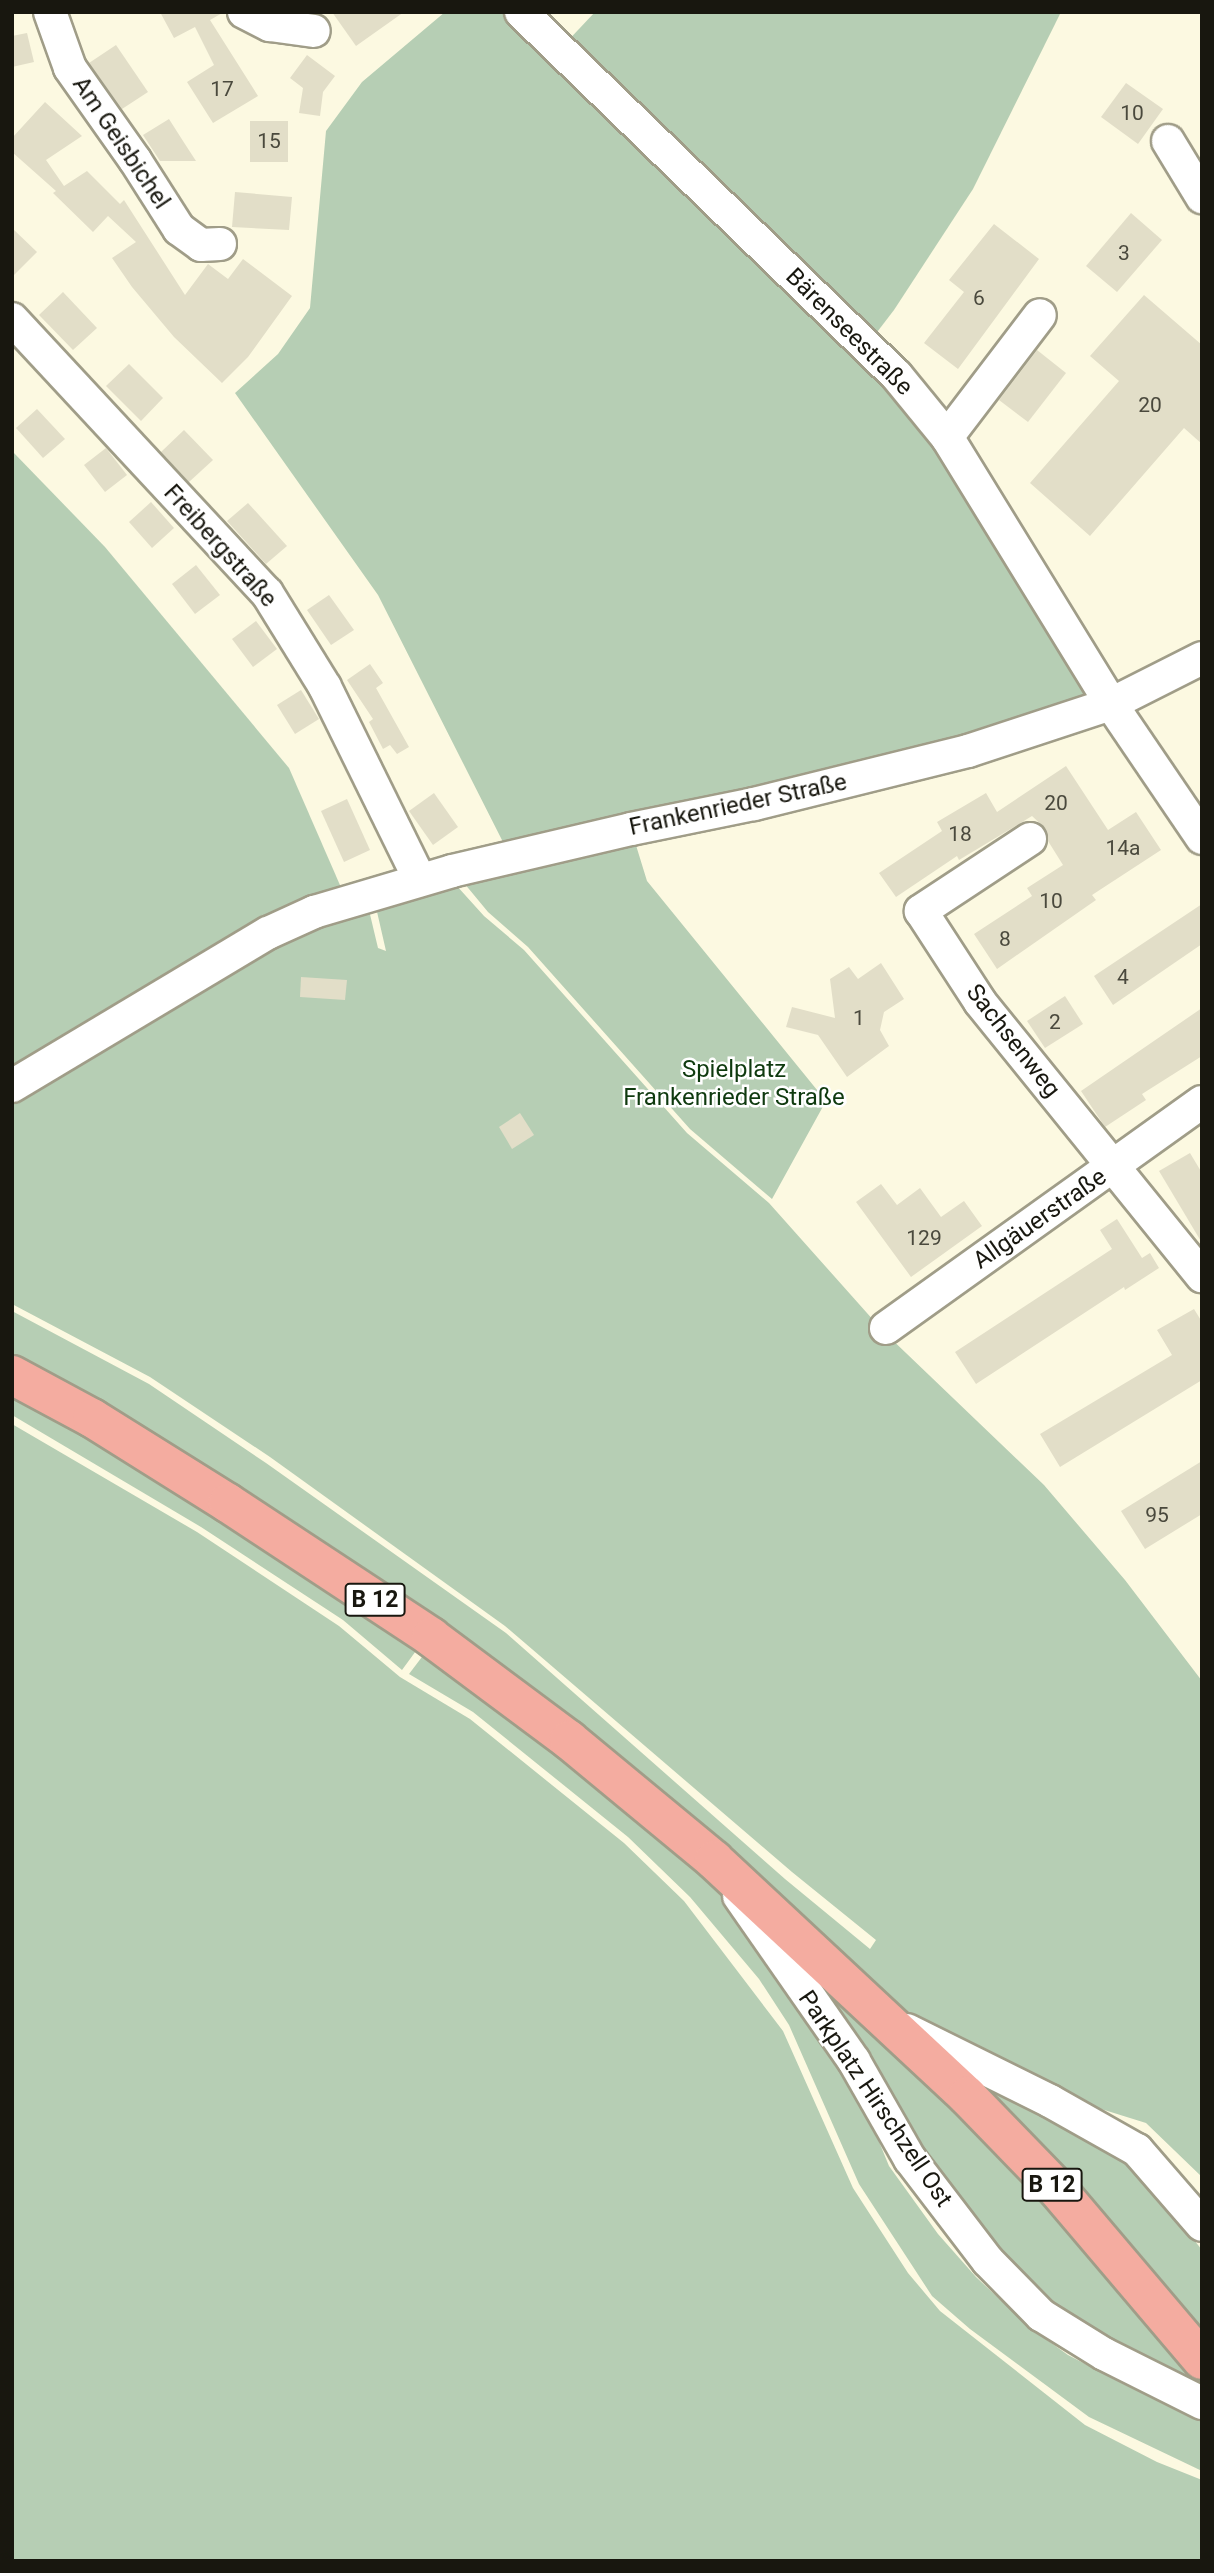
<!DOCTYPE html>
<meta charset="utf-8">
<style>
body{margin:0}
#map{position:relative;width:1214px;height:2573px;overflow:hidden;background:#fcf9e1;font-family:Roboto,sans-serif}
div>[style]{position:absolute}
.green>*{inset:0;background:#b6ceb4}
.building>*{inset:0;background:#e2dec8}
.roads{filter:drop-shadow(2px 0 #a09d88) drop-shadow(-2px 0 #a09d88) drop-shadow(0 2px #a09d88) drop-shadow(0 -2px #a09d88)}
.minor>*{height:32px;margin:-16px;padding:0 16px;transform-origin:16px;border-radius:16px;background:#fff}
.major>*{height:38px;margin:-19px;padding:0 19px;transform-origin:19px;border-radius:19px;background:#f4aca0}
span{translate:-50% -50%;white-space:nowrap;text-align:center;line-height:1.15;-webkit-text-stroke:5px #fff;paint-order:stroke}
.number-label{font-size:21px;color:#4a493d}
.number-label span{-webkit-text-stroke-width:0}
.shield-label span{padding:2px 5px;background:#fff;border:2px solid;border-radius:5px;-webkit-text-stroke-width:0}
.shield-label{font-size:23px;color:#18170f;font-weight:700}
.street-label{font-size:24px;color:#18170f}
.park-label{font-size:24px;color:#0f3a0f}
.frame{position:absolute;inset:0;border:14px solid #18170f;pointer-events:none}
</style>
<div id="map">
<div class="green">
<i style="clip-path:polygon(445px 12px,514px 12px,891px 380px,1103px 698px,965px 741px,505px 846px,378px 595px,235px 393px,278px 354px,310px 308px,326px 131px,362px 82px)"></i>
<i style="clip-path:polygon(595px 12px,1061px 12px,973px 189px,894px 310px,871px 340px,562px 47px)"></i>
<i style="clip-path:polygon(12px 451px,105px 547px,289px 768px,343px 892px,12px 1076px)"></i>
<i style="clip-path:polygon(635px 842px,647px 881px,826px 1101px,772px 1199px,690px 1129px,528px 947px,488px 912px,464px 883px)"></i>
<i style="clip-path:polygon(456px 885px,484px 916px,524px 950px,687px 1133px,769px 1203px,883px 1331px,1044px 1485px,1125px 1580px,1202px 1681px,1202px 2177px,1146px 2123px,1053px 2094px,900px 2016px,698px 1827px,12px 1356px,12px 1311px,149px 1384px,266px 1463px,506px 1633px,785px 1879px,870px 1949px,876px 1940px,792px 1872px,505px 1626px,270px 1457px,150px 1377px,12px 1304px,12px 1098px,271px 940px,368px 906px,378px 948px,386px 951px,375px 903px)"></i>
<i style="clip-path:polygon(12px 1390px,421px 1644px,402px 1670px,343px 1620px,201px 1527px,12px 1415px)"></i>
<i style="clip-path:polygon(12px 1424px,197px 1532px,339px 1626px,400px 1677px,470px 1719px,624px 1843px,684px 1901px,783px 2031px,853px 2188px,908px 2273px,940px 2311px,1085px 2425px,1157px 2462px,1202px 2480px,1202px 2561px,12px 2561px)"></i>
<i style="clip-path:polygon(428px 1649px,561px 1749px,725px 1893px,848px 2066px,889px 2166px,938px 2234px,976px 2277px,1029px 2327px,1068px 2355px,1114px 2379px,1162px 2388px,1202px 2412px,1202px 2471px,1089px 2417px,970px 2329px,932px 2296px,859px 2184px,789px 2025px,759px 1979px,690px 1897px,628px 1837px,473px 1712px,409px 1674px)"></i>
<i style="clip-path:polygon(785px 1940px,956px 2102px,1202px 2374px,1202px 2397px,1049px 2307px,954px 2202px)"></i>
<i style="clip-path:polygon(965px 2071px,1129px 2158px,1202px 2250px,1202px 2340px)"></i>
</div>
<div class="building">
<i style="clip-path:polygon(160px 12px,224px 12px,210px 20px,258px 96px,213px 123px,187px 82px,214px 65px,195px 27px,174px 38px)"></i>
<i style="clip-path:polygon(332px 12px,404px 12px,356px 46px)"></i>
<i style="clip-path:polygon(27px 33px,34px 62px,12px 67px,12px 36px)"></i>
<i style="clip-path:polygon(116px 45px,148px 92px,122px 109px,89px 63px)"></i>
<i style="clip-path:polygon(307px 55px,335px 76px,323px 92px,320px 116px,299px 113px,303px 88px,290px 78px)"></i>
<i style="clip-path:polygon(1126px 83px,1163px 109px,1138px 144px,1101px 117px)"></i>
<i style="clip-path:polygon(45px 102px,82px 136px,46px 160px,64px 186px,87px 171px,120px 204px,116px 208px,124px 200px,185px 295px,208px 264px,228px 279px,243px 259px,292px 296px,248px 357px,222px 383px,174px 337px,132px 287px,112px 258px,136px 242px,108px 216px,93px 232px,53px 193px,56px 191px,12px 152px,12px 138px)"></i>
<i style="clip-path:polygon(169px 119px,183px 141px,196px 161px,160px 161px,143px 135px)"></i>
<i style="clip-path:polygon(250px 121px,288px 121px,288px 162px,250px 162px)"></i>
<i style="clip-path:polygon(235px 192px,292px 197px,289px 230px,232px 227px)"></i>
<i style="clip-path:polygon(1131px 213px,1162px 240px,1117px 292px,1086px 266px)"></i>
<i style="clip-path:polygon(994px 224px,1039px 259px,958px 369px,924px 343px,964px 292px,949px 280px)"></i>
<i style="clip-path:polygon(12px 228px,37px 252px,12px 277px)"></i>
<i style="clip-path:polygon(63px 292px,97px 328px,73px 350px,39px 315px)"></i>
<i style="clip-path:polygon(1144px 295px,1202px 345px,1202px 444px,1184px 428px,1090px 536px,1030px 483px,1119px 381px,1090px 356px)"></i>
<i style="clip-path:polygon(1037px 350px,1066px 373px,1028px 422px,999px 400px)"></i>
<i style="clip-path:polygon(129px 364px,163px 398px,141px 421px,106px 386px)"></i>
<i style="clip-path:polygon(37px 409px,65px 439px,43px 458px,16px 428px)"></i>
<i style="clip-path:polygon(184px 430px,213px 460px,189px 482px,161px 452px)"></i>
<i style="clip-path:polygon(106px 448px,127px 475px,105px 492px,84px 465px)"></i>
<i style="clip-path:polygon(151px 502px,174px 528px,152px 548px,129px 522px)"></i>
<i style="clip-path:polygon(248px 503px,287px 546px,266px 564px,227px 521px)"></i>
<i style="clip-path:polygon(196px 565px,220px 595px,195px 614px,172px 584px)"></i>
<i style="clip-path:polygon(329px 595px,354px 630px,331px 645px,307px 610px)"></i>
<i style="clip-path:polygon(256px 621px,277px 649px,253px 667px,232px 639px)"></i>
<i style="clip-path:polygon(370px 664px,383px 683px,376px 688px,409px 747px,397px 754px,390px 745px,383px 749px,369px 722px,373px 719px,347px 680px)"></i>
<i style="clip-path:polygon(301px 690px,319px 719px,295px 734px,277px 705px)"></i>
<i style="clip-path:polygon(1066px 766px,1108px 830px,1136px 812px,1161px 850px,1092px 895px,1096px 900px,997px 969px,974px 934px,1032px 896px,1027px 888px,1063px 865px,1048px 841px,1046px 829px,1032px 816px,959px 860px,957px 856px,896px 897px,879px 873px,942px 831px,937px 822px,986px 793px,997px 812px)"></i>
<i style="clip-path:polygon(434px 793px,458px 827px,433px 845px,409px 811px)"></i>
<i style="clip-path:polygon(347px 799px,370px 850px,344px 862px,321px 811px)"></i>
<i style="clip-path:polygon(1202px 904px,1202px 944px,1113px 1005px,1094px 976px)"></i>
<i style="clip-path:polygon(881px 963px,904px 999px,884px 1012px,880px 1030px,889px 1046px,847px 1077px,818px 1035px,786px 1027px,792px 1007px,835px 1018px,830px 979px,849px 967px,858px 979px)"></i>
<i style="clip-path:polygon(301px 977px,347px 980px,345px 1000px,300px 997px)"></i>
<i style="clip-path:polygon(1065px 996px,1083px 1024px,1045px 1048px,1027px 1021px)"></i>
<i style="clip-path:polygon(1202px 1008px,1202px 1056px,1142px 1094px,1146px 1100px,1105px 1127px,1081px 1091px)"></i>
<i style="clip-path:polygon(520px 1113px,534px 1135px,512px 1149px,499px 1127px)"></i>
<i style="clip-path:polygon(1190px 1153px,1202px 1173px,1202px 1243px,1159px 1171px)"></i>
<i style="clip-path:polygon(881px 1184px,897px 1205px,920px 1188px,941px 1217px,964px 1201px,982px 1226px,911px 1277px,856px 1202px)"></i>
<i style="clip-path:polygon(1117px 1219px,1142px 1258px,1150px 1253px,1159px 1268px,1125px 1290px,1124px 1287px,976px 1384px,955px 1352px,1112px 1249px,1100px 1230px)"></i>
<i style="clip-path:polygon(1194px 1309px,1202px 1322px,1202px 1380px,1060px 1467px,1040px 1434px,1172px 1355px,1157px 1330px)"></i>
<i style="clip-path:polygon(1202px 1461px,1202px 1514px,1145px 1549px,1121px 1511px)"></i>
</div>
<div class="roads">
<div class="minor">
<i style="left:50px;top:12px;width:59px;rotate:70.3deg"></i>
<i style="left:70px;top:68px;width:113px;rotate:54.8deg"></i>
<i style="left:135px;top:160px;width:82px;rotate:57.5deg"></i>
<i style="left:179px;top:229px;width:27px;rotate:36deg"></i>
<i style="left:201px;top:245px;width:19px;rotate:-3deg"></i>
<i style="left:244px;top:12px;width:29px;rotate:27deg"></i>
<i style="left:270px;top:25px;width:44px;rotate:7.8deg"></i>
<i style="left:521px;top:12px;width:523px;rotate:44.07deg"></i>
<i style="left:897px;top:376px;width:79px;rotate:50.7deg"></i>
<i style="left:947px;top:437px;width:313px;rotate:58.4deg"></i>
<i style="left:1111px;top:704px;width:162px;rotate:55.8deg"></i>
<i style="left:1168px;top:141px;width:66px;rotate:58.7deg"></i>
<i style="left:12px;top:319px;width:374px;rotate:47.1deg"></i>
<i style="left:267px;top:593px;width:110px;rotate:58.3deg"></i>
<i style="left:325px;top:687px;width:215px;rotate:63.8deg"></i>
<i style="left:947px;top:437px;width:153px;rotate:-52.7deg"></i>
<i style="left:1030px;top:839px;width:131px;rotate:146.6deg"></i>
<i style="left:921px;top:911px;width:108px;rotate:57deg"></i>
<i style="left:980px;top:1002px;width:353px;rotate:51deg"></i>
<i style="left:12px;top:1086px;width:298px;rotate:-30.9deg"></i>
<i style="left:268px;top:933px;width:51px;rotate:-24.5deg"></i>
<i style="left:314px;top:912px;width:144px;rotate:-16.5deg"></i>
<i style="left:452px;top:871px;width:184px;rotate:-13.2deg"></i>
<i style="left:631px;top:829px;width:126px;rotate:-11.5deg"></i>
<i style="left:754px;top:804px;width:220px;rotate:-13.9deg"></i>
<i style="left:968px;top:751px;width:151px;rotate:-18.2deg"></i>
<i style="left:1111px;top:704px;width:102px;rotate:-26.8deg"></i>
<i style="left:886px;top:1328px;width:388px;rotate:-35.6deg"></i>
<i style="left:739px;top:1896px;width:201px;rotate:55.1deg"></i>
<i style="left:854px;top:2061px;width:113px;rotate:60.3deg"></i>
<i style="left:910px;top:2159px;width:128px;rotate:52.6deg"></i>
<i style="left:988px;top:2261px;width:76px;rotate:45.5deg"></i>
<i style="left:1041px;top:2315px;width:74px;rotate:31.8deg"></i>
<i style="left:1104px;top:2354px;width:110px;rotate:26.6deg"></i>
<i style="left:907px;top:2030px;width:160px;rotate:26.4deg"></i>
<i style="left:1050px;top:2101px;width:100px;rotate:29.4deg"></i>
<i style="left:1137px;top:2150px;width:99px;rotate:49.1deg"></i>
</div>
<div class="major">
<i style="left:12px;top:1375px;width:91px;rotate:28.3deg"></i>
<i style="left:92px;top:1418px;width:160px;rotate:32deg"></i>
<i style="left:228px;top:1503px;width:243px;rotate:33.4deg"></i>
<i style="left:431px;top:1637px;width:172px;rotate:36.7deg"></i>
<i style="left:569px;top:1740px;width:188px;rotate:39.6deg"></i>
<i style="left:714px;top:1860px;width:346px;rotate:43deg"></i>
<i style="left:967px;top:2096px;width:129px;rotate:45.9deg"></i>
<i style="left:1057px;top:2189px;width:224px;rotate:49.7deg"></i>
</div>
</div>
<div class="number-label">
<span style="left:222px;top:89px">17</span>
<span style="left:1132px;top:113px">10</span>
<span style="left:269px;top:141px">15</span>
<span style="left:1124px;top:253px">3</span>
<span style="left:979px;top:298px">6</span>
<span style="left:1150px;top:405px">20</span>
<span style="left:1056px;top:803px">20</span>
<span style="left:960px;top:834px">18</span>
<span style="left:1123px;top:848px">14a</span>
<span style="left:1051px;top:901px">10</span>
<span style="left:1005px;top:939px">8</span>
<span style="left:1123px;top:977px">4</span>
<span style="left:859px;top:1018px">1</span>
<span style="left:1055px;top:1022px">2</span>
<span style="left:924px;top:1238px">129</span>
<span style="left:1157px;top:1515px">95</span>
</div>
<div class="shield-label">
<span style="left:375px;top:1600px">B 12</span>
<span style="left:1052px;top:2185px">B 12</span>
</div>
<div class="street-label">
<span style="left:121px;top:143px;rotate:56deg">Am Geisbichel</span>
<span style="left:849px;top:332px;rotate:45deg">Bärenseestraße</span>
<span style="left:220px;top:546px;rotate:48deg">Freibergstraße</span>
<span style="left:738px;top:805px;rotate:-12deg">Frankenrieder Straße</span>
<span style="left:1013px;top:1041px;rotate:52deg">Sachsenweg</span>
<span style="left:1040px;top:1219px;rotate:-35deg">Allgäuerstraße</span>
<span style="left:875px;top:2099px;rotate:56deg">Parkplatz Hirschzell Ost</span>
</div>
<div class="park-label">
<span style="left:734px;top:1084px">Spielplatz<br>Frankenrieder Straße</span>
</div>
<div class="frame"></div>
</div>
